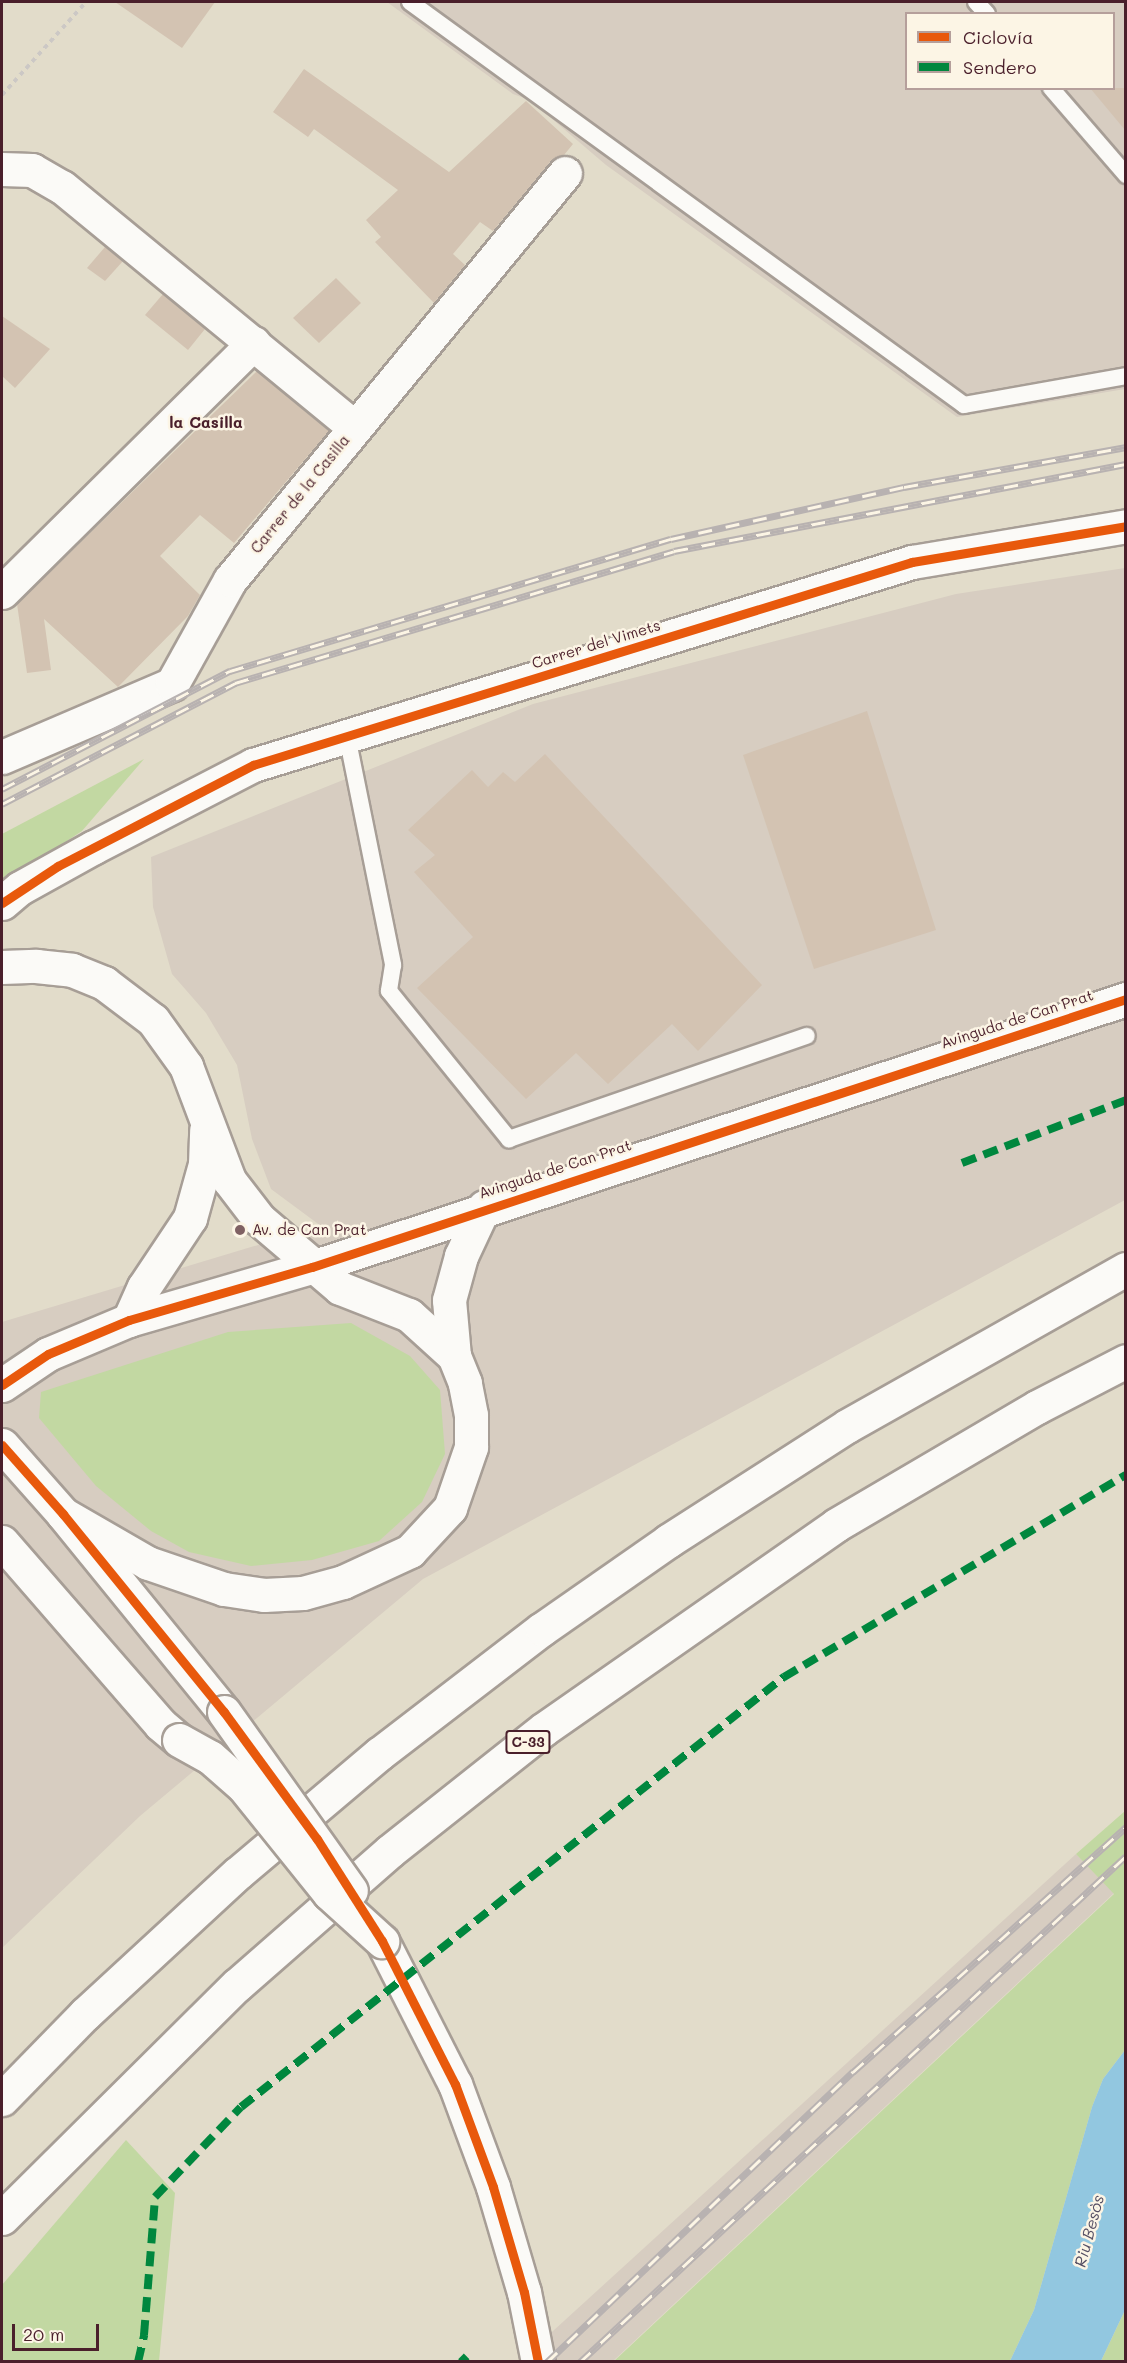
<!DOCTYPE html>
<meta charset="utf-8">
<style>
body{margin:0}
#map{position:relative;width:1127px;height:2363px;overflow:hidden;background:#e2dcca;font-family:Mali,sans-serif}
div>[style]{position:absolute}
.industrial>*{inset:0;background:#d7cdc1}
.green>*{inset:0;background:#c2d8a2}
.water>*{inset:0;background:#92c7e0}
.building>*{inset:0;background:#d3c3b2}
.path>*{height:4px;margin-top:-2px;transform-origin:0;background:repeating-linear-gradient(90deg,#ccc8c5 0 4.5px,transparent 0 9px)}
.roads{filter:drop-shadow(2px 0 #a79e96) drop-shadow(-2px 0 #a79e96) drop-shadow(0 2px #a79e96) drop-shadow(0 -2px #a79e96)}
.service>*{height:16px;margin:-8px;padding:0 8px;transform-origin:8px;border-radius:8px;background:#fbfaf7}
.minor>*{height:33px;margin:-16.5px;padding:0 16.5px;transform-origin:16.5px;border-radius:16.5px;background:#fbfaf7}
.tertiary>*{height:33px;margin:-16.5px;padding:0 16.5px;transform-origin:16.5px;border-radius:16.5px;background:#fbfaf7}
.motorway>*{height:33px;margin:-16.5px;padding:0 16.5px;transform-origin:16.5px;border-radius:16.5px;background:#fbfaf7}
.rail>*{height:7px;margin-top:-3.5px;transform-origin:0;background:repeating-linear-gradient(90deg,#fcf5e5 0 14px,#b8b2b1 0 28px);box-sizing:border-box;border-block:2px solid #b8b2b1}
.bridges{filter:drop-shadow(2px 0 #a79e96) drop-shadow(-2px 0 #a79e96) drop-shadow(0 2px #a79e96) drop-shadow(0 -2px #a79e96)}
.tertiary-bridge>*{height:33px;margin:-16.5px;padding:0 16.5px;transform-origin:16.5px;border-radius:16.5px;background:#fbfaf7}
.quiet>*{height:8px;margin-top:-4px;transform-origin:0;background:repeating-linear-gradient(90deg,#00873e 0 15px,transparent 0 23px)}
.cycleway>*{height:9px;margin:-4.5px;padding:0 4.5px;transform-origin:4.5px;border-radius:4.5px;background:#e8590c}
.dots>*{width:16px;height:16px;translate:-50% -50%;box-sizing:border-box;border:3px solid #fcf5e5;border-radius:50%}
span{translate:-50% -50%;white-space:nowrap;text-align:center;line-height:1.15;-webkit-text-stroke:5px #fcf5e5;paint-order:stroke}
.shield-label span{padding:2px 4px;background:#fcf5e5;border:2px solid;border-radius:4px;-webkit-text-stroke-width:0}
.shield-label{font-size:14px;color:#4a1f2b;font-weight:700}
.street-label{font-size:15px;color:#4a1f2b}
.poi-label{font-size:15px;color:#4a1f2b}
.left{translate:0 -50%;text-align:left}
.neighbourhood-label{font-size:16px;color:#4a1f2b;font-weight:700}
.water-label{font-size:16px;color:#554f64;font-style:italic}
.frame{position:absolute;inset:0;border:3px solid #4a1f2b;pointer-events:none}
.legend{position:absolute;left:905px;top:12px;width:210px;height:78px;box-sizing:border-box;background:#fcf5e5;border:2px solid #b59f9b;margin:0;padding:8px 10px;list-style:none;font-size:18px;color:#4a1f2b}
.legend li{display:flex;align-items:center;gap:12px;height:30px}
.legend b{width:30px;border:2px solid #b59f9b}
.scale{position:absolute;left:12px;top:2324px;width:87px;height:27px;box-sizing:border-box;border:3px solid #4a1f2b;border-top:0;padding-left:8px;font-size:18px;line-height:21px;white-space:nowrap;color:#4a1f2b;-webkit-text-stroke:4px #fcf5e5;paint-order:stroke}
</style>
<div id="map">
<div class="industrial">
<i style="clip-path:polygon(evenodd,387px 2px,1125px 2px,1125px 389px,957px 417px,606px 165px,530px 100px,513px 94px,387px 2px,906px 14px,1114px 14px,1114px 88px,906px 88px,906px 14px)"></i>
<i style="clip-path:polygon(1125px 568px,1125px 1200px,423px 1579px,140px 1816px,2px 1948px,2px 1322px,321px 1226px,271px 1189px,252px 1139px,237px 1065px,206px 1013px,172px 974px,153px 907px,151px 857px,533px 704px,956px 594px)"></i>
<i style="clip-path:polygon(1076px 1854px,1114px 1893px,613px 2361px,519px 2362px)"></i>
</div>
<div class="green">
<i style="clip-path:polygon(144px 759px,82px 831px,2px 884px,2px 834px)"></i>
<i style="clip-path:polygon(351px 1323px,410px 1356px,440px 1390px,445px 1454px,422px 1502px,379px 1541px,312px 1560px,251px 1566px,189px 1552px,151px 1531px,96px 1486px,39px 1418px,41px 1392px,228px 1332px)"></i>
<i style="clip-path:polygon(1125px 1811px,1125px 2050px,1103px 2079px,1092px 2107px,1034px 2310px,1010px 2361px,613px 2362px,1114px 1894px,1076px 1854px)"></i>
<i style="clip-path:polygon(126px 2140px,175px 2193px,159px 2361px,2px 2361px,2px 2285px)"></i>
<i style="clip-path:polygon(1125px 2310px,1125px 2361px,1101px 2361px)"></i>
</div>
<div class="water">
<i style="clip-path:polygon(1125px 2050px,1125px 2310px,1101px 2361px,1010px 2361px,1034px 2310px,1092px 2107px,1103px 2079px)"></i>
</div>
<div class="building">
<i style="clip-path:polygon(115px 2px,215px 2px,182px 48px)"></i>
<i style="clip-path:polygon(304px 69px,449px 172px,526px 101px,573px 144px,564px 155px,551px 161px,493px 231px,480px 222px,453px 254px,465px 265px,434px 303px,375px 242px,381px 237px,366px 220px,398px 190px,314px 129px,308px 137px,273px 112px)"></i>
<i style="clip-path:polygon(1090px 88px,1125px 88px,1125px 130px)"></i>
<i style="clip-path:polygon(105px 247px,123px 261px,105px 281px,87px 268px)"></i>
<i style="clip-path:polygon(336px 278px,361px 303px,319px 343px,293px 318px)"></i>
<i style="clip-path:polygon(163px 294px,205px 329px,188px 350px,145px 315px)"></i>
<i style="clip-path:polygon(2px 316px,50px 349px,15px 388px,2px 376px)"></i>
<i style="clip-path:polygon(257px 371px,329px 431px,234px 543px,200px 515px,160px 556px,200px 595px,188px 616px,118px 687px,44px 619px,51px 670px,27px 673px,17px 604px)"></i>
<i style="clip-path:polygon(867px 711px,936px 930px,814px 969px,743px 755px)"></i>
<i style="clip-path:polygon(545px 754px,762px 985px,698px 1051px,672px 1024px,608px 1084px,576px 1053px,526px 1099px,417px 988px,473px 937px,414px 872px,435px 855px,408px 830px,472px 770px,488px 787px,503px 772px,515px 782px)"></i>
</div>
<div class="path">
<i style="left:2px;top:95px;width:125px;rotate:-47.9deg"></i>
</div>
<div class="roads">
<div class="service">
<i style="left:410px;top:2px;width:685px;rotate:36.03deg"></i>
<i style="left:964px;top:405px;width:165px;rotate:-10.1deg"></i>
<i style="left:976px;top:2px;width:16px;rotate:47deg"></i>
<i style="left:1051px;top:88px;width:115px;rotate:49.2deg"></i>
<i style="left:347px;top:736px;width:234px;rotate:78.6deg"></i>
<i style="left:393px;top:965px;width:26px;rotate:99deg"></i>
<i style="left:389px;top:991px;width:191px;rotate:51deg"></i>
<i style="left:509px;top:1139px;width:315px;rotate:-19.1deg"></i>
</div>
<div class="minor">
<i style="left:2px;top:169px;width:30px;rotate:2deg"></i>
<i style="left:32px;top:170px;width:34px;rotate:30deg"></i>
<i style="left:62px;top:187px;width:378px;rotate:39.4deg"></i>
<i style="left:2px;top:592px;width:354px;rotate:-44.7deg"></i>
<i style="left:2px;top:757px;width:185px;rotate:-23.2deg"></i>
<i style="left:172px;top:684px;width:119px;rotate:-60.9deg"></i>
<i style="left:230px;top:580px;width:527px;rotate:-50.54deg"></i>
<i style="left:94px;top:847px;width:179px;rotate:-27.3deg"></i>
<i style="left:253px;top:765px;width:690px;rotate:-17.12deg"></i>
<i style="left:912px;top:562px;width:217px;rotate:-9.5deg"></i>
<i style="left:2px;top:1385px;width:55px;rotate:-34deg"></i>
<i style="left:48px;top:1354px;width:88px;rotate:-22.8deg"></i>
<i style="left:129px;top:1320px;width:191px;rotate:-16.2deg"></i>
<i style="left:312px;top:1267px;width:857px;rotate:-18.22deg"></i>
</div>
<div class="tertiary">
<i style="left:2px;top:903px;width:23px;rotate:-40deg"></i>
<i style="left:20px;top:888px;width:85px;rotate:-29deg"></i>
<i style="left:2px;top:967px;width:34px;rotate:-2deg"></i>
<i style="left:36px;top:966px;width:36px;rotate:6deg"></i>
<i style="left:72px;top:970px;width:35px;rotate:22deg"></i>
<i style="left:104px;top:983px;width:61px;rotate:37.1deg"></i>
<i style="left:153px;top:1020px;width:57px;rotate:54.3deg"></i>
<i style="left:186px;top:1066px;width:122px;rotate:69.3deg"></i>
<i style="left:229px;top:1180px;width:49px;rotate:52.4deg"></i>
<i style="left:259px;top:1219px;width:106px;rotate:40.4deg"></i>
<i style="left:340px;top:1288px;width:74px;rotate:21.4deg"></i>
<i style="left:409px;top:1315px;width:61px;rotate:42.3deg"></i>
<i style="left:129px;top:1320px;width:36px;rotate:-66deg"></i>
<i style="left:144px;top:1287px;width:83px;rotate:-56.3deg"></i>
<i style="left:190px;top:1218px;width:56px;rotate:-74.5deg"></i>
<i style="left:205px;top:1164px;width:34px;rotate:-88deg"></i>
<i style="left:2px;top:1445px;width:92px;rotate:48.5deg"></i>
<i style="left:63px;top:1514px;width:255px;rotate:50.9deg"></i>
<i style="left:63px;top:1514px;width:98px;rotate:30deg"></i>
<i style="left:148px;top:1563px;width:80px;rotate:18.9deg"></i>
<i style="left:224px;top:1589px;width:40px;rotate:8.5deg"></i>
<i style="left:264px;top:1595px;width:39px;rotate:-3deg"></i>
<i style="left:303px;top:1593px;width:41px;rotate:-15.4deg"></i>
<i style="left:343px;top:1582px;width:74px;rotate:-24.8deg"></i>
<i style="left:410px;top:1551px;width:59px;rotate:-47.1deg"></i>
<i style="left:450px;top:1508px;width:65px;rotate:-71deg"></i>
<i style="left:471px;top:1447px;width:32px;rotate:-90deg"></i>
<i style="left:471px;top:1415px;width:33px;rotate:-101deg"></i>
<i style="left:465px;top:1383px;width:29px;rotate:-112deg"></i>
<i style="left:454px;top:1356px;width:56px;rotate:-95.1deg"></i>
<i style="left:449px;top:1300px;width:46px;rotate:-74.7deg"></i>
<i style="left:461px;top:1256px;width:54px;rotate:-64.9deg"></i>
<i style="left:2px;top:1542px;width:241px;rotate:49deg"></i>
<i style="left:160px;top:1724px;width:25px;rotate:40deg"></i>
<i style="left:382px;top:1941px;width:161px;rotate:63deg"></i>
<i style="left:455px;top:2084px;width:110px;rotate:69.7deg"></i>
<i style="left:493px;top:2187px;width:109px;rotate:73.6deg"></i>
<i style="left:524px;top:2292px;width:71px;rotate:78.7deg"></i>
</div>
<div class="motorway">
<i style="left:2px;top:2099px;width:119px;rotate:-45.7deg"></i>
<i style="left:85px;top:2014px;width:208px;rotate:-42.7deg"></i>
<i style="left:238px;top:1873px;width:185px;rotate:-40.2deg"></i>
<i style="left:379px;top:1754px;width:205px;rotate:-37.5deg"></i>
<i style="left:542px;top:1629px;width:154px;rotate:-34.9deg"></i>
<i style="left:668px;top:1541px;width:213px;rotate:-32.7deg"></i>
<i style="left:847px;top:1426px;width:320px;rotate:-29.4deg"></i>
<i style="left:2px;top:2218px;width:331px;rotate:-44.8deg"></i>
<i style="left:237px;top:1985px;width:203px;rotate:-41.2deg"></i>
<i style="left:390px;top:1851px;width:196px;rotate:-38.4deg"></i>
<i style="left:544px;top:1729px;width:356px;rotate:-34.9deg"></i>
<i style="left:836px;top:1525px;width:233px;rotate:-30.4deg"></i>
<i style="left:1037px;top:1407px;width:100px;rotate:-27.3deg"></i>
</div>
</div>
<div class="rail">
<i style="left:2px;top:789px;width:257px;rotate:-27.4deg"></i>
<i style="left:230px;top:671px;width:460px;rotate:-16.7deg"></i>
<i style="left:671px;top:539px;width:239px;rotate:-12.6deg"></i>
<i style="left:904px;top:487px;width:226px;rotate:-10.2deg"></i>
<i style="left:2px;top:804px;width:263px;rotate:-27.4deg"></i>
<i style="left:235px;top:683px;width:458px;rotate:-16.7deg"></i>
<i style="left:674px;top:551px;width:460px;rotate:-10.9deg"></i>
<i style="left:547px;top:2362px;width:422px;rotate:-43.5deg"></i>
<i style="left:853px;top:2072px;width:367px;rotate:-41.9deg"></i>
<i style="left:580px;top:2362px;width:744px;rotate:-42.82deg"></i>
</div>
<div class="bridges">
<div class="tertiary-bridge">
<i style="left:224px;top:1712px;width:219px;rotate:54.6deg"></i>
<i style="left:179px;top:1740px;width:35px;rotate:29deg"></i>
<i style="left:210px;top:1757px;width:44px;rotate:41.3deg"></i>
<i style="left:243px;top:1786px;width:137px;rotate:51.2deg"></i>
<i style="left:329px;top:1893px;width:72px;rotate:42.2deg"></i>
</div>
</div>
<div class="quiet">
<i style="left:962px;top:1163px;width:176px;rotate:-21deg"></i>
<i style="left:138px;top:2362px;width:28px;rotate:-77deg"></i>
<i style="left:144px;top:2335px;width:138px;rotate:-85.4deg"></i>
<i style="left:155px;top:2197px;width:124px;rotate:-46.3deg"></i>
<i style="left:241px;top:2107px;width:693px;rotate:-38.38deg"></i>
<i style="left:784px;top:1677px;width:397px;rotate:-30.6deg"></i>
<i style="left:461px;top:2362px;width:8px;rotate:-45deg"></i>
</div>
<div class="cycleway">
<i style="left:2px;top:903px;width:67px;rotate:-33.5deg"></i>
<i style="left:58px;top:866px;width:220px;rotate:-27.4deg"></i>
<i style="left:253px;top:765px;width:690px;rotate:-17.12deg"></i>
<i style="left:912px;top:562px;width:217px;rotate:-9.5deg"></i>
<i style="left:2px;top:1385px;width:55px;rotate:-34deg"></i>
<i style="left:48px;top:1354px;width:88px;rotate:-22.8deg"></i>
<i style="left:129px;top:1320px;width:191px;rotate:-16.2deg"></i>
<i style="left:312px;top:1267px;width:857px;rotate:-18.22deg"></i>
<i style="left:2px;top:1445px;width:92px;rotate:48.5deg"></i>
<i style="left:63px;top:1514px;width:255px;rotate:50.9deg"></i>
<i style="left:224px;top:1712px;width:157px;rotate:53.8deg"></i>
<i style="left:317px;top:1839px;width:121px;rotate:57.5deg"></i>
<i style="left:382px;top:1941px;width:161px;rotate:63deg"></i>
<i style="left:455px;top:2084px;width:110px;rotate:69.7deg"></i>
<i style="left:493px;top:2187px;width:109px;rotate:73.6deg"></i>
<i style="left:524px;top:2292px;width:71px;rotate:78.7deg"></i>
</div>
<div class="dots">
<i style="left:240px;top:1230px;background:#7f6163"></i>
</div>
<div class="shield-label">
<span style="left:528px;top:1742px">C-33</span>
</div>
<div class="street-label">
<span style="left:300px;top:494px;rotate:-51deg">Carrer de la Casilla</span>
<span style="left:596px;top:644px;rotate:-17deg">Carrer del Vimets</span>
<span style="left:1017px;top:1019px;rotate:-18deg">Avinguda de Can Prat</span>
<span style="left:555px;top:1169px;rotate:-18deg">Avinguda de Can Prat</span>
</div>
<div class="poi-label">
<span class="left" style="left:252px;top:1230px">Av. de Can Prat</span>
</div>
<div class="neighbourhood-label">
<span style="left:206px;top:422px">la Casilla</span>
</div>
<div class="water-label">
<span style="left:1089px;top:2231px;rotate:-75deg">Riu Besòs</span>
</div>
<div class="frame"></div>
<ul class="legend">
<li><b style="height:8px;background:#e8590c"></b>Ciclovía</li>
<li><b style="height:8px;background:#00873e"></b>Sendero</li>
</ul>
<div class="scale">20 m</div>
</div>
